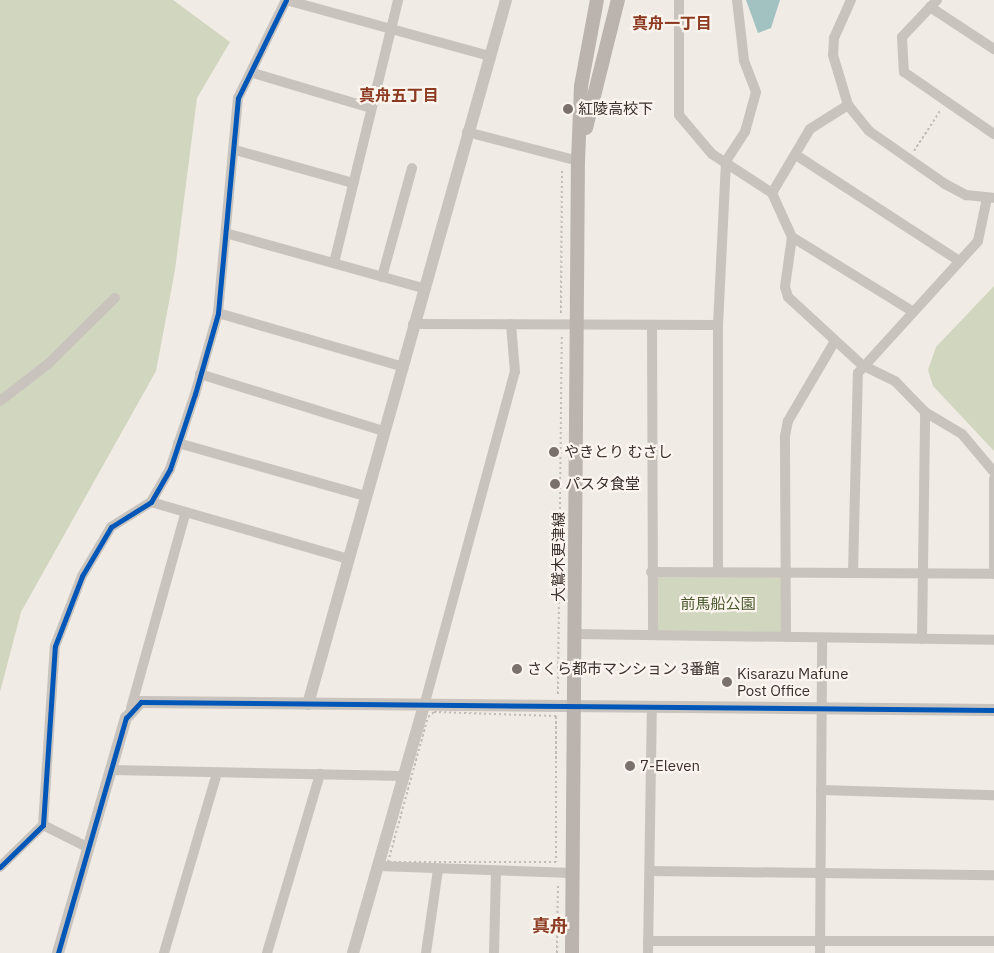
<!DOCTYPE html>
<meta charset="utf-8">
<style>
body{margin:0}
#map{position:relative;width:994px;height:953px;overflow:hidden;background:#f0ebe5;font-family:"IBM Plex Sans","Noto Sans JP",sans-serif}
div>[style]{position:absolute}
.green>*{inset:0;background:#d1d6bf}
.water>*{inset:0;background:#a1c2c1}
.path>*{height:2px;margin-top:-1px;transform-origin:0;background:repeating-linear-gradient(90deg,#c2bbb6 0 2.5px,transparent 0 5px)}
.minor>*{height:10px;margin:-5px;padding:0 5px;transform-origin:5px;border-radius:5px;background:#c9c3be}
.tertiary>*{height:12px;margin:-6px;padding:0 6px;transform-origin:6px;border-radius:6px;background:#c9c3be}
.secondary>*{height:14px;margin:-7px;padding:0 7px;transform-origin:7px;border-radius:7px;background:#bab3ae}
.cycleway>*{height:5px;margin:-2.5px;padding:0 2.5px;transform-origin:2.5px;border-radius:2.5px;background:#0057b8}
.dots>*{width:14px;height:14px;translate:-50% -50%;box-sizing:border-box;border:2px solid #fbf5ee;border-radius:50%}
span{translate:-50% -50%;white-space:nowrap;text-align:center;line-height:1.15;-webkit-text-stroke:4.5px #fbf5ee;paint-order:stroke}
.poi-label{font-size:15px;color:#3b302b}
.left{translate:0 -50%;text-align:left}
.street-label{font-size:15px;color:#3b302b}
.park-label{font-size:15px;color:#4a5a2e}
.neighbourhood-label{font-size:16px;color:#8c3b22;font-weight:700}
.quarter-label{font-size:18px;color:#8c3b22;font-weight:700}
</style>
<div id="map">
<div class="green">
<i style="clip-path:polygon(0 0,173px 0,230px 42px,197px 98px,175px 270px,156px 371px,21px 612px,0 692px)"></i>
<i style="clip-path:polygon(994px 286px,994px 451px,933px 386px,928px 370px,936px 347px)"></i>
<i style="clip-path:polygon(653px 574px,781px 576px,783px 634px,655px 632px)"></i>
</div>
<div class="water">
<i style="clip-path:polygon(746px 0,780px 0,771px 28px,758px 33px)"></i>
</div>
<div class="path">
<i style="left:914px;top:151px;width:48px;rotate:-57deg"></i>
<i style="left:561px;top:313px;width:144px;rotate:-89.6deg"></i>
<i style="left:558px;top:694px;width:360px;rotate:-89.4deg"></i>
<i style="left:434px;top:712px;width:122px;rotate:1.9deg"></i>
<i style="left:556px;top:716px;width:146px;rotate:90deg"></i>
<i style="left:556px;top:862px;width:168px;rotate:180deg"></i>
<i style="left:388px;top:862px;width:150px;rotate:-74.6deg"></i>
<i style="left:428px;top:717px;width:8px;rotate:-40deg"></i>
<i style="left:557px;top:953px;width:70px;rotate:-89.2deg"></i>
</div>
<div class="minor">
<i style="left:286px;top:0;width:211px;rotate:15.4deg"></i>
<i style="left:679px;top:0;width:115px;rotate:90deg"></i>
<i style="left:679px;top:115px;width:51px;rotate:49.8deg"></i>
<i style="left:712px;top:154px;width:72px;rotate:33deg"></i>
<i style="left:772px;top:193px;width:48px;rotate:65.6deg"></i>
<i style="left:792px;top:237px;width:50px;rotate:98deg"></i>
<i style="left:785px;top:287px;width:10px;rotate:73deg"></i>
<i style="left:788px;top:297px;width:100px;rotate:42.6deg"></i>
<i style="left:862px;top:365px;width:37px;rotate:26deg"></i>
<i style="left:895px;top:381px;width:43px;rotate:45.9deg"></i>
<i style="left:925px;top:412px;width:43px;rotate:30.7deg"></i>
<i style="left:962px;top:434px;width:50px;rotate:49.9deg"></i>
<i style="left:851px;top:0;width:42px;rotate:114.1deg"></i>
<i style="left:834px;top:38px;width:17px;rotate:93deg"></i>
<i style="left:833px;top:55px;width:52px;rotate:73.3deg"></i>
<i style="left:848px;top:105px;width:33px;rotate:51deg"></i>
<i style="left:869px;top:131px;width:93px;rotate:34.9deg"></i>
<i style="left:945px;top:184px;width:24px;rotate:28deg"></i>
<i style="left:966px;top:195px;width:27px;rotate:6deg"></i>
<i style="left:937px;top:0;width:51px;rotate:133.4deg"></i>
<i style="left:902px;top:37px;width:35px;rotate:87deg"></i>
<i style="left:904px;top:72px;width:109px;rotate:34.6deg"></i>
<i style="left:930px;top:7px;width:77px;rotate:33.3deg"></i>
<i style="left:253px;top:73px;width:123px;rotate:16.5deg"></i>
<i style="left:467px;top:132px;width:115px;rotate:14.6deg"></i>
<i style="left:235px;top:150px;width:123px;rotate:15.6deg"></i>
<i style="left:796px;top:155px;width:194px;rotate:33deg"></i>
<i style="left:772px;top:193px;width:74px;rotate:-59.3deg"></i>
<i style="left:810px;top:129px;width:45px;rotate:-32.3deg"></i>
<i style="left:229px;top:234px;width:201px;rotate:15.6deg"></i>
<i style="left:792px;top:237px;width:141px;rotate:31.7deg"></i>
<i style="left:334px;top:263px;width:271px;rotate:-76.3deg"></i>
<i style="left:382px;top:277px;width:113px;rotate:-74.6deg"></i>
<i style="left:218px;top:313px;width:190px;rotate:16.2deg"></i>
<i style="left:413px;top:324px;width:305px;rotate:0.2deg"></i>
<i style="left:652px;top:325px;width:310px;rotate:89.8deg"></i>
<i style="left:200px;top:374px;width:192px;rotate:17.3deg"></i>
<i style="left:0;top:401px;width:61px;rotate:-37.6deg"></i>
<i style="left:48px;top:364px;width:94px;rotate:-44.6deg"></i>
<i style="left:178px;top:443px;width:194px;rotate:15.8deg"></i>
<i style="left:151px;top:502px;width:205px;rotate:16.1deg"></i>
<i style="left:651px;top:572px;width:343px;rotate:0.3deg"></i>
<i style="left:718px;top:572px;width:247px;rotate:-90deg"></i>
<i style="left:718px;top:325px;width:164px;rotate:-87.2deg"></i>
<i style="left:726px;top:161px;width:35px;rotate:-57deg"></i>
<i style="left:745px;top:132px;width:41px;rotate:-74.6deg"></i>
<i style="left:756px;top:92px;width:34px;rotate:-111deg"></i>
<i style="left:744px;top:60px;width:60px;rotate:-96.7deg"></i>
<i style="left:853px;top:573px;width:200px;rotate:-88.6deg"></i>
<i style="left:858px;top:373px;width:178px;rotate:-47.7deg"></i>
<i style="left:978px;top:241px;width:44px;rotate:-78.2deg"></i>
<i style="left:994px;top:574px;width:95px;rotate:-90deg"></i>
<i style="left:575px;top:634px;width:419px;rotate:0.8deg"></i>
<i style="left:786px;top:637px;width:201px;rotate:-90.3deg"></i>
<i style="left:785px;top:436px;width:15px;rotate:-79deg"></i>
<i style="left:788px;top:421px;width:93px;rotate:-59.6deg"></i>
<i style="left:922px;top:639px;width:227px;rotate:-89.2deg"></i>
<i style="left:424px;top:706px;width:346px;rotate:-74.8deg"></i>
<i style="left:515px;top:372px;width:48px;rotate:-94.8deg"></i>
<i style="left:131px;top:708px;width:201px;rotate:-74.4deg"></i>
<i style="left:112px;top:770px;width:292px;rotate:1.2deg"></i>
<i style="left:821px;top:790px;width:173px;rotate:1.7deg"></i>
<i style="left:43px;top:825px;width:51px;rotate:26.6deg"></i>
<i style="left:378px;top:866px;width:194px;rotate:2.1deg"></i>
<i style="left:0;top:867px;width:60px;rotate:-44.3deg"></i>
<i style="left:43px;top:825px;width:179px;rotate:-86.2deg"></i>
<i style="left:55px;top:646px;width:75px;rotate:-68.9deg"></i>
<i style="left:82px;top:576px;width:57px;rotate:-59.4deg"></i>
<i style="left:111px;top:527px;width:47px;rotate:-32deg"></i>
<i style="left:151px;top:502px;width:38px;rotate:-60deg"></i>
<i style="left:170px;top:469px;width:79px;rotate:-71.6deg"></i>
<i style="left:195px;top:394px;width:84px;rotate:-74.1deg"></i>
<i style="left:218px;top:313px;width:216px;rotate:-84.7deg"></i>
<i style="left:238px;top:98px;width:109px;rotate:-63.9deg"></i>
<i style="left:650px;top:871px;width:344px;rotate:0.7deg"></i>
<i style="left:648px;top:941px;width:346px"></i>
<i style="left:164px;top:953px;width:188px;rotate:-73.6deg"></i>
<i style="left:267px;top:953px;width:187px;rotate:-73.5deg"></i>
<i style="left:426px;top:953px;width:84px;rotate:-81.8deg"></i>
<i style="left:494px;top:953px;width:82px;rotate:-88.6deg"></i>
<i style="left:648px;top:953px;width:244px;rotate:-89.1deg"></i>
<i style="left:820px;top:953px;width:315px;rotate:-89.6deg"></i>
</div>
<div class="tertiary">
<i style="left:308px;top:704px;width:731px;rotate:-74.29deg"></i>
<i style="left:58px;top:953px;width:245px;rotate:-73.9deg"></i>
<i style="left:126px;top:718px;width:22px;rotate:-47deg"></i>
<i style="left:141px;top:702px;width:853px;rotate:0.54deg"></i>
<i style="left:353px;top:953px;width:257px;rotate:-74deg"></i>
</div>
<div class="secondary">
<i style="left:586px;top:128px;width:132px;rotate:-76deg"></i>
<i style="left:572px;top:953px;width:792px;rotate:-89.57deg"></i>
<i style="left:578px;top:161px;width:75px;rotate:-87.7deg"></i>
<i style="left:581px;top:86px;width:87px;rotate:-79.5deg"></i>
</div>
<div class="cycleway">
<i style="left:0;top:867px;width:60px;rotate:-44.3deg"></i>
<i style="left:43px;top:825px;width:179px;rotate:-86.2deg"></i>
<i style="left:55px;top:646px;width:75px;rotate:-68.9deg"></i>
<i style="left:82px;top:576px;width:57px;rotate:-59.4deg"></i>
<i style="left:111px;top:527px;width:47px;rotate:-32deg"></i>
<i style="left:151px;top:502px;width:38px;rotate:-60deg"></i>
<i style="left:170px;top:469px;width:79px;rotate:-71.6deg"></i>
<i style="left:195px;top:394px;width:84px;rotate:-74.1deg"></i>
<i style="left:218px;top:313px;width:216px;rotate:-84.7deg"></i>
<i style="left:238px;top:98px;width:109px;rotate:-63.9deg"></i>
<i style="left:58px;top:953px;width:245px;rotate:-73.9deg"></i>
<i style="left:126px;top:718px;width:22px;rotate:-47deg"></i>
<i style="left:141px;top:702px;width:853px;rotate:0.54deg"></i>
</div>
<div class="dots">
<i style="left:568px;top:109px;background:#7a716c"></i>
<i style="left:554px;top:452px;background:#7a716c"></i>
<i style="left:555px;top:484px;background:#7a716c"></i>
<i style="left:517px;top:669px;background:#7a716c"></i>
<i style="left:727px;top:682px;background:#7a716c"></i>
<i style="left:630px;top:766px;background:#7a716c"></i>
</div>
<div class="poi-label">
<span class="left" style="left:578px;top:109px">紅陵高校下</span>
<span class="left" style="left:564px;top:452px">やきとり むさし</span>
<span class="left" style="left:565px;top:484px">パスタ食堂</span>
<span class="left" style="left:527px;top:669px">さくら都市マンション 3番館</span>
<span class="left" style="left:737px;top:682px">Kisarazu Mafune<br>Post Office</span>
<span class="left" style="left:640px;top:766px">7-Eleven</span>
</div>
<div class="street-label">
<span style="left:559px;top:557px;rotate:-90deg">大鷲木更津線</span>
</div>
<div class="park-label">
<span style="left:718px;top:604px">前馬船公園</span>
</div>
<div class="neighbourhood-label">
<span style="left:672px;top:23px">真舟一丁目</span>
<span style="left:399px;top:95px">真舟五丁目</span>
</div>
<div class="quarter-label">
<span style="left:550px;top:926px">真舟</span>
</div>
</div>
